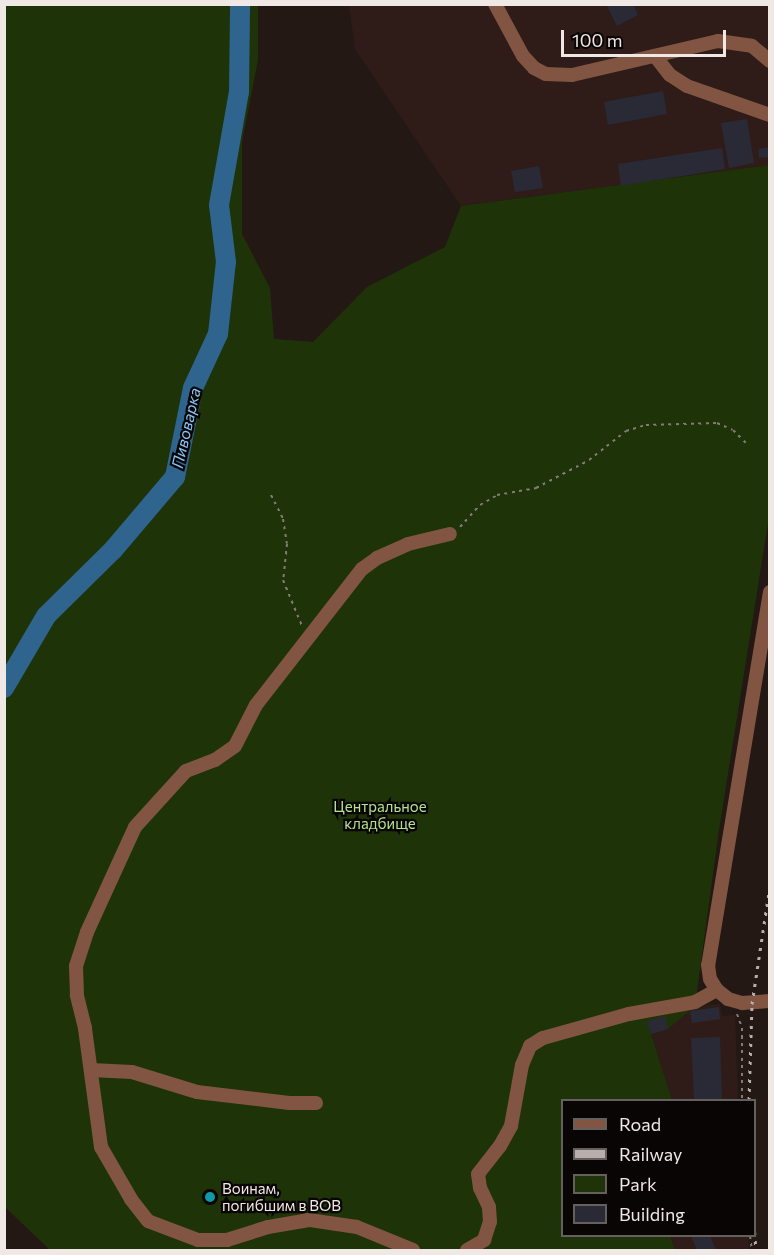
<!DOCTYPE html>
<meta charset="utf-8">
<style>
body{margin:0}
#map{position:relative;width:774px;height:1255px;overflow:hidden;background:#231814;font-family:Commissioner,sans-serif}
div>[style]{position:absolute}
.industrial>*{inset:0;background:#2f1c19}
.green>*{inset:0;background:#1e3408}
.river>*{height:20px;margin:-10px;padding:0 10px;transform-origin:10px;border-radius:10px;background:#2e648e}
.building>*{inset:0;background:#292a35}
.path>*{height:2px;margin-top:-1px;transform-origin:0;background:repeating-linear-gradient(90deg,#847a77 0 3px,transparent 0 7.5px)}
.minor>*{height:14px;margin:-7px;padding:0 7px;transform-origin:7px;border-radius:7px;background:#815541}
.rail>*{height:3px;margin-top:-1.5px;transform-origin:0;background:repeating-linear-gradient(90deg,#b8afac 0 3px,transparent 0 9px)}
.dots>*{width:16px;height:16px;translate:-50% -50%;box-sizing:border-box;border:3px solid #090504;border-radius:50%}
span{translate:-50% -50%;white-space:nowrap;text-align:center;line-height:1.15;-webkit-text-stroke:4.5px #090504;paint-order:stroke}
.park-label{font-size:15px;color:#b4e290}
.poi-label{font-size:15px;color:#f0e8e5}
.left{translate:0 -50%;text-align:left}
.water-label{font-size:16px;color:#8ac7f9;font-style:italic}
.frame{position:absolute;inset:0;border:6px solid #f0e8e5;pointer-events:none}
.legend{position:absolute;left:561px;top:1099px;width:195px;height:138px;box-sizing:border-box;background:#090504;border:2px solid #65605e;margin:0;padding:8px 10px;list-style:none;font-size:18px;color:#f0e8e5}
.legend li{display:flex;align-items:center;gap:12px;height:30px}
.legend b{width:30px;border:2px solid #65605e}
.scale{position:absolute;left:561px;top:30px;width:165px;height:27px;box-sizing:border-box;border:3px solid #f0e8e5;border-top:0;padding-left:8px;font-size:18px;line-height:21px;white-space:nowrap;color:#f0e8e5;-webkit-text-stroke:4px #090504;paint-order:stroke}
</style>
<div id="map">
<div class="industrial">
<i style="clip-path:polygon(349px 5px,769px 5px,769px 165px,461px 206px,355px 49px)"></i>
<i style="clip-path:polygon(720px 1004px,722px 1016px,735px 1015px,738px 1100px,672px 1100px,651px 1034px,695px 1006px)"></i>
<i style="clip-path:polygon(670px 1236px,748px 1236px,749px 1248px,743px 1250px,675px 1250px)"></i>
</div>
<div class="green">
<i style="clip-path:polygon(8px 4px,258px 5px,258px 60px,242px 142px,242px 234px,270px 288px,274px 339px,313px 342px,367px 287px,445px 247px,461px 206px,769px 165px,769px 517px,719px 830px,695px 1006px,668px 1029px,651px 1034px,672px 1100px,562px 1100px,562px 1236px,670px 1236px,675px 1250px,50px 1250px,5px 1207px,4px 6px)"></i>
</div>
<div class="river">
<i style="left:4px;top:688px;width:83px;rotate:-59.7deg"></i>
<i style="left:46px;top:616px;width:94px;rotate:-44.6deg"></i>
<i style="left:113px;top:550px;width:96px;rotate:-49.7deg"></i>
<i style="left:175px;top:477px;width:91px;rotate:-78.6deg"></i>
<i style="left:193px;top:388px;width:60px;rotate:-65.2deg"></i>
<i style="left:218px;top:334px;width:72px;rotate:-83.7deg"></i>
<i style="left:226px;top:262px;width:57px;rotate:-97deg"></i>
<i style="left:219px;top:205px;width:115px;rotate:-80deg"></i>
<i style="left:239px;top:92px;width:88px;rotate:-89.3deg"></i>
</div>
<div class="building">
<i style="clip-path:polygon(606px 4px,633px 4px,638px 15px,617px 26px)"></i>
<i style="clip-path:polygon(663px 91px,667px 114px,608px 125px,604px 102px)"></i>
<i style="clip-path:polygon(747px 119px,754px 163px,729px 168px,721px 123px)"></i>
<i style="clip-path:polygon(770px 147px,770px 157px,759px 158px,758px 149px)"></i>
<i style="clip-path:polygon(722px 148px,725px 169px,621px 186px,618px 164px)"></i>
<i style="clip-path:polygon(539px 166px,543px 188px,515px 192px,511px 171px)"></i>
<i style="clip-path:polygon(719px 1007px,720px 1019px,692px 1023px,690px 1011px)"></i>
<i style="clip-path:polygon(665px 1016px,668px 1029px,651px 1034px,647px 1021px)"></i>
<i style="clip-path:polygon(720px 1037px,722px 1100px,694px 1100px,691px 1038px)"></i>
<i style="clip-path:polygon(691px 1236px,710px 1236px,716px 1250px,697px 1250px)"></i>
</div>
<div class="path">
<i style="left:271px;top:495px;width:27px;rotate:63deg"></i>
<i style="left:283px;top:519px;width:25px;rotate:81deg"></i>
<i style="left:287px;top:544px;width:36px;rotate:96deg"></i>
<i style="left:283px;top:580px;width:50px;rotate:67.6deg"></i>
<i style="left:460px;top:527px;width:30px;rotate:-48deg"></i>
<i style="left:480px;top:505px;width:20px;rotate:-30deg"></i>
<i style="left:497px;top:495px;width:40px;rotate:-10deg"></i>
<i style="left:536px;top:488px;width:60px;rotate:-27.8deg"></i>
<i style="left:589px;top:460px;width:47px;rotate:-38.1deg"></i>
<i style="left:626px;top:431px;width:21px;rotate:-17deg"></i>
<i style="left:646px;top:425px;width:71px;rotate:-1.6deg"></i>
<i style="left:717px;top:423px;width:17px;rotate:24deg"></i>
<i style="left:733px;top:430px;width:18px;rotate:45deg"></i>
<i style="left:737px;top:1014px;width:15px;rotate:70deg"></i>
<i style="left:742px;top:1028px;width:72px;rotate:90deg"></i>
<i style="left:750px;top:1236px;width:14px;rotate:82deg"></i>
</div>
<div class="minor">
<i style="left:495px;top:4px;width:59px;rotate:61.7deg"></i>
<i style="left:523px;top:56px;width:16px;rotate:47deg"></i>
<i style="left:534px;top:68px;width:13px;rotate:27deg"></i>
<i style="left:546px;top:74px;width:26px;rotate:2deg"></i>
<i style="left:572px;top:75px;width:150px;rotate:-13.1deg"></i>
<i style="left:718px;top:41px;width:34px;rotate:8deg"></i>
<i style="left:752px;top:46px;width:23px;rotate:40deg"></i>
<i style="left:655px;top:56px;width:24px;rotate:52deg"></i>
<i style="left:670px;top:75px;width:20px;rotate:33deg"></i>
<i style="left:687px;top:86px;width:88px;rotate:19.3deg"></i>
<i style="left:770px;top:592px;width:378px;rotate:99.4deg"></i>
<i style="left:708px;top:965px;width:14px;rotate:82deg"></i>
<i style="left:710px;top:979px;width:13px;rotate:58deg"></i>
<i style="left:717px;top:990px;width:14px;rotate:39deg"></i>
<i style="left:728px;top:999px;width:15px;rotate:16deg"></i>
<i style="left:742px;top:1003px;width:28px;rotate:-4deg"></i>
<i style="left:91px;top:1070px;width:41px;rotate:2.8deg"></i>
<i style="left:132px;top:1072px;width:68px;rotate:17.1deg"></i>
<i style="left:197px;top:1092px;width:93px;rotate:6.8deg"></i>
<i style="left:289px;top:1103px;width:27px"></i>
<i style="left:413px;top:1250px;width:61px;rotate:-157.7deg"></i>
<i style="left:357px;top:1227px;width:49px;rotate:-171.7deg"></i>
<i style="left:309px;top:1220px;width:42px;rotate:170.3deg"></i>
<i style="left:268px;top:1227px;width:43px;rotate:162.4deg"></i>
<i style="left:227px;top:1240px;width:29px;rotate:180deg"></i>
<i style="left:198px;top:1240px;width:53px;rotate:-159.2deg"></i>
<i style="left:148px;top:1221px;width:28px;rotate:-128deg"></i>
<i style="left:131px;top:1199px;width:60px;rotate:-120deg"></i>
<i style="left:101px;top:1147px;width:120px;rotate:-97.7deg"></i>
<i style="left:85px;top:1028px;width:34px;rotate:-104deg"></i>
<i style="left:77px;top:995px;width:29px;rotate:-92deg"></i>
<i style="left:76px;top:966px;width:36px;rotate:-72deg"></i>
<i style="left:87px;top:932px;width:115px;rotate:-65.4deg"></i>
<i style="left:135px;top:827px;width:76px;rotate:-47.7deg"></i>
<i style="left:186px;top:771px;width:31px;rotate:-21deg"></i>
<i style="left:215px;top:760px;width:24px;rotate:-35deg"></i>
<i style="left:235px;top:746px;width:46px;rotate:-62.9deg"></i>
<i style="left:256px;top:705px;width:172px;rotate:-52.1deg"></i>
<i style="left:362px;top:569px;width:19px;rotate:-36deg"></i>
<i style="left:377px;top:558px;width:34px;rotate:-24deg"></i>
<i style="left:408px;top:544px;width:43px;rotate:-13.4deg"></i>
<i style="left:467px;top:1250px;width:20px;rotate:-30deg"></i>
<i style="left:484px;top:1240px;width:19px;rotate:-72deg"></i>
<i style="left:490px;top:1222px;width:15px;rotate:-94deg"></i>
<i style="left:489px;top:1207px;width:21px;rotate:-115deg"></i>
<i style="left:480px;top:1188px;width:14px;rotate:-98deg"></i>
<i style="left:478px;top:1174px;width:36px;rotate:-52deg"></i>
<i style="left:500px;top:1146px;width:23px;rotate:-61deg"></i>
<i style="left:511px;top:1126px;width:62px;rotate:-79.8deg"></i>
<i style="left:522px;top:1065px;width:21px;rotate:-67deg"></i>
<i style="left:530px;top:1046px;width:15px;rotate:-32deg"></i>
<i style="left:543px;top:1038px;width:89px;rotate:-15.6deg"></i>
<i style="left:629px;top:1014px;width:67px;rotate:-10.3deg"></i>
<i style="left:695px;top:1002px;width:25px;rotate:-29deg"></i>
</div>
<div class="rail">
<i style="left:749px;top:1100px;width:96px;rotate:-88.2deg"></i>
<i style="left:752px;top:1004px;width:120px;rotate:-81.4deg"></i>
<i style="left:754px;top:1223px;width:27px;rotate:86deg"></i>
</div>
<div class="dots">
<i style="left:210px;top:1197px;background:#0f9aa8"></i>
</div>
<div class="park-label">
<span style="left:380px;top:815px">Центральное<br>кладбище</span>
</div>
<div class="poi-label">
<span class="left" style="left:222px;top:1197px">Воинам,<br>погибшим в ВОВ</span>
</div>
<div class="water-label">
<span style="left:186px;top:428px;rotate:-77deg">Пивоварка</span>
</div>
<div class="frame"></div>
<ul class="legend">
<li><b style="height:8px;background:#815541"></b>Road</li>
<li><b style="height:8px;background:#b8afac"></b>Railway</li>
<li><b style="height:16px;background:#1e3408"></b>Park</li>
<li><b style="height:16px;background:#292a35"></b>Building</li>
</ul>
<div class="scale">100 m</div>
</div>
